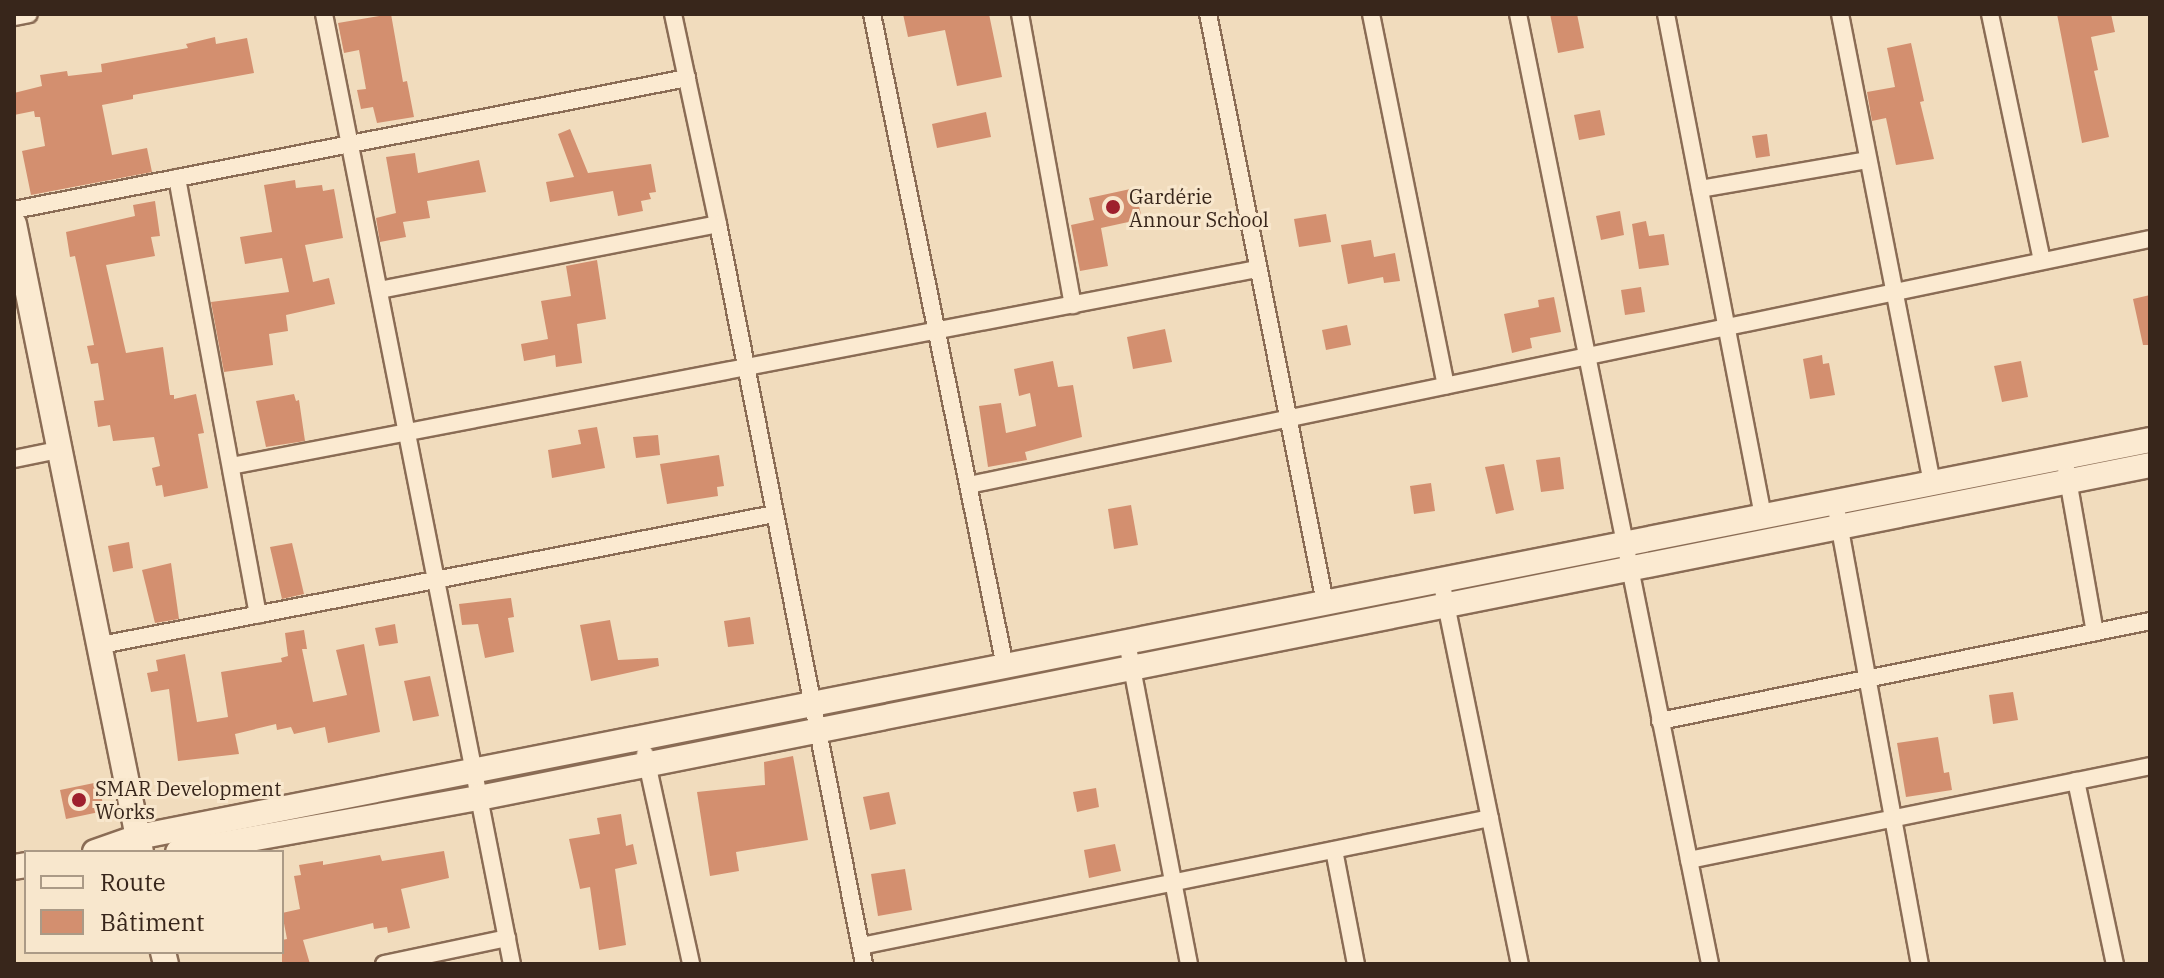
<!DOCTYPE html>
<meta charset="utf-8">
<style>
body{margin:0}
#map{position:relative;width:2164px;height:978px;overflow:hidden;background:#f1dcbd;font-family:"IBM Plex Serif",serif}
div>[style]{position:absolute}
.building>*{inset:0;background:#d38f6f}
.roads{filter:drop-shadow(2px 0 #8a6c55) drop-shadow(-2px 0 #8a6c55) drop-shadow(0 2px #8a6c55) drop-shadow(0 -2px #8a6c55)}
.street>*{height:16px;margin:-8px;padding:0 8px;transform-origin:8px;border-radius:8px;background:#fbead1}
.secondary>*{height:24px;margin:-12px;padding:0 12px;transform-origin:12px;border-radius:12px;background:#fbead1}
.dots>*{width:22px;height:22px;translate:-50% -50%;box-sizing:border-box;border:4px solid #f8e7cd;border-radius:50%}
span{translate:-50% -50%;white-space:nowrap;text-align:center;line-height:1.15;-webkit-text-stroke:6px #f8e7cd;paint-order:stroke}
.poi-label{font-size:20px;color:#38261b}
.left{translate:0 -50%;text-align:left}
.frame{position:absolute;inset:0;border:16px solid #38261b;pointer-events:none}
.legend{position:absolute;left:24px;top:850px;width:260px;height:104px;box-sizing:border-box;background:#f8e7cd;border:2px solid #ab9a86;margin:0;padding:10px 14px;list-style:none;font-size:24px;color:#38261b}
.legend li{display:flex;align-items:center;gap:16px;height:40px}
.legend b{width:40px;border:2px solid #ab9a86}
</style>
<div id="map">
<div class="building">
<i style="clip-path:polygon(391px 14px,403px 82px,407px 81px,414px 117px,377px 123px,373px 107px,361px 109px,357px 90px,366px 89px,359px 50px,344px 53px,338px 23px)"></i>
<i style="clip-path:polygon(903px 14px,989px 14px,1002px 77px,957px 86px,945px 30px,908px 37px)"></i>
<i style="clip-path:polygon(1550px 14px,1577px 14px,1584px 48px,1558px 53px)"></i>
<i style="clip-path:polygon(2057px 14px,2111px 14px,2115px 32px,2091px 37px,2098px 70px,2094px 71px,2109px 137px,2082px 143px)"></i>
<i style="clip-path:polygon(215px 37px,216px 44px,247px 38px,254px 73px,133px 95px,133px 99px,102px 105px,112px 155px,147px 148px,152px 172px,31px 195px,22px 151px,45px 146px,40px 117px,35px 117px,34px 111px,14px 115px,14px 93px,42px 86px,40px 75px,67px 71px,68px 76px,102px 72px,101px 64px,188px 48px,186px 44px)"></i>
<i style="clip-path:polygon(1911px 43px,1924px 101px,1920px 102px,1934px 159px,1896px 165px,1886px 118px,1872px 121px,1867px 92px,1895px 87px,1887px 48px)"></i>
<i style="clip-path:polygon(1600px 110px,1605px 135px,1579px 140px,1574px 115px)"></i>
<i style="clip-path:polygon(986px 112px,991px 137px,937px 148px,932px 124px)"></i>
<i style="clip-path:polygon(570px 129px,588px 173px,651px 164px,656px 192px,649px 193px,651px 199px,641px 201px,643px 211px,618px 216px,613px 191px,550px 202px,546px 182px,574px 177px,558px 134px)"></i>
<i style="clip-path:polygon(1767px 134px,1770px 156px,1756px 158px,1752px 136px)"></i>
<i style="clip-path:polygon(415px 153px,418px 173px,479px 160px,486px 192px,427px 201px,430px 218px,403px 222px,406px 237px,380px 242px,376px 218px,396px 213px,386px 157px)"></i>
<i style="clip-path:polygon(295px 180px,296px 188px,322px 185px,323px 191px,334px 189px,343px 238px,305px 245px,313px 282px,329px 278px,335px 304px,286px 315px,288px 331px,269px 334px,273px 365px,224px 372px,211px 302px,289px 292px,282px 258px,245px 264px,240px 237px,272px 232px,264px 185px)"></i>
<i style="clip-path:polygon(1135px 188px,1142px 219px,1101px 228px,1108px 266px,1080px 271px,1071px 225px,1094px 220px,1089px 198px)"></i>
<i style="clip-path:polygon(155px 201px,160px 236px,151px 237px,155px 256px,106px 265px,126px 353px,163px 347px,170px 395px,174px 395px,174px 399px,196px 394px,204px 433px,198px 434px,208px 488px,164px 497px,162px 485px,156px 486px,152px 468px,160px 466px,154px 437px,113px 441px,110px 425px,98px 427px,94px 401px,104px 400px,98px 363px,91px 364px,87px 346px,94px 345px,75px 256px,70px 257px,66px 232px,135px 216px,133px 205px)"></i>
<i style="clip-path:polygon(1620px 211px,1624px 235px,1601px 240px,1596px 216px)"></i>
<i style="clip-path:polygon(1326px 214px,1331px 242px,1299px 247px,1294px 219px)"></i>
<i style="clip-path:polygon(1646px 221px,1649px 236px,1664px 234px,1669px 265px,1639px 269px,1632px 224px)"></i>
<i style="clip-path:polygon(1371px 240px,1374px 257px,1395px 253px,1400px 281px,1384px 283px,1383px 277px,1348px 284px,1341px 245px)"></i>
<i style="clip-path:polygon(597px 260px,606px 319px,577px 324px,582px 363px,556px 367px,555px 355px,524px 361px,521px 344px,548px 339px,541px 301px,571px 296px,566px 266px)"></i>
<i style="clip-path:polygon(1641px 287px,1645px 312px,1625px 315px,1621px 290px)"></i>
<i style="clip-path:polygon(2150px 295px,2150px 345px,2143px 345px,2133px 299px)"></i>
<i style="clip-path:polygon(1554px 297px,1561px 332px,1530px 338px,1532px 348px,1512px 353px,1504px 314px,1539px 307px,1538px 300px)"></i>
<i style="clip-path:polygon(1347px 325px,1351px 345px,1326px 350px,1322px 330px)"></i>
<i style="clip-path:polygon(1165px 329px,1172px 362px,1133px 369px,1127px 337px)"></i>
<i style="clip-path:polygon(1822px 355px,1823px 364px,1829px 363px,1835px 395px,1810px 399px,1803px 359px)"></i>
<i style="clip-path:polygon(1053px 361px,1058px 387px,1073px 385px,1082px 437px,1025px 452px,1027px 460px,988px 467px,979px 406px,1001px 403px,1006px 433px,1036px 426px,1030px 393px,1019px 396px,1014px 369px)"></i>
<i style="clip-path:polygon(2021px 361px,2028px 397px,2002px 402px,1994px 366px)"></i>
<i style="clip-path:polygon(294px 394px,296px 401px,299px 400px,305px 441px,266px 447px,256px 401px)"></i>
<i style="clip-path:polygon(597px 427px,605px 468px,552px 478px,548px 450px,581px 444px,578px 430px)"></i>
<i style="clip-path:polygon(658px 435px,660px 455px,636px 458px,633px 437px)"></i>
<i style="clip-path:polygon(719px 455px,724px 486px,717px 487px,718px 496px,667px 504px,660px 464px)"></i>
<i style="clip-path:polygon(1560px 457px,1564px 489px,1541px 492px,1536px 460px)"></i>
<i style="clip-path:polygon(1504px 464px,1514px 510px,1496px 514px,1485px 467px)"></i>
<i style="clip-path:polygon(1431px 483px,1435px 511px,1414px 514px,1410px 486px)"></i>
<i style="clip-path:polygon(1131px 505px,1138px 545px,1114px 549px,1108px 509px)"></i>
<i style="clip-path:polygon(129px 542px,133px 568px,113px 572px,108px 546px)"></i>
<i style="clip-path:polygon(292px 543px,304px 594px,282px 599px,270px 547px)"></i>
<i style="clip-path:polygon(171px 563px,179px 619px,155px 623px,142px 570px)"></i>
<i style="clip-path:polygon(511px 598px,514px 617px,508px 618px,514px 652px,485px 658px,478px 624px,462px 625px,459px 604px)"></i>
<i style="clip-path:polygon(750px 617px,754px 644px,728px 647px,724px 621px)"></i>
<i style="clip-path:polygon(610px 620px,618px 660px,658px 658px,659px 666px,591px 681px,580px 625px)"></i>
<i style="clip-path:polygon(395px 624px,398px 643px,379px 646px,375px 628px)"></i>
<i style="clip-path:polygon(304px 630px,307px 649px,302px 649px,313px 702px,347px 695px,336px 650px,364px 644px,380px 732px,328px 743px,325px 727px,294px 734px,291px 727px,277px 730px,276px 724px,235px 734px,239px 754px,178px 761px,169px 689px,151px 692px,147px 673px,158px 671px,156px 660px,185px 654px,197px 722px,228px 717px,221px 672px,282px 662px,281px 658px,288px 656px,285px 633px)"></i>
<i style="clip-path:polygon(430px 676px,439px 716px,413px 721px,404px 681px)"></i>
<i style="clip-path:polygon(2013px 692px,2018px 720px,1993px 724px,1989px 695px)"></i>
<i style="clip-path:polygon(1938px 737px,1944px 773px,1949px 772px,1952px 790px,1906px 797px,1897px 743px)"></i>
<i style="clip-path:polygon(793px 756px,808px 840px,736px 852px,739px 871px,710px 876px,697px 792px,765px 785px,764px 762px)"></i>
<i style="clip-path:polygon(99px 782px,104px 811px,66px 819px,60px 790px)"></i>
<i style="clip-path:polygon(1096px 788px,1099px 807px,1077px 812px,1073px 792px)"></i>
<i style="clip-path:polygon(889px 792px,896px 824px,870px 830px,863px 797px)"></i>
<i style="clip-path:polygon(621px 814px,626px 846px,633px 844px,637px 864px,615px 869px,626px 945px,599px 950px,590px 887px,580px 889px,569px 839px,600px 834px,597px 818px)"></i>
<i style="clip-path:polygon(1115px 844px,1121px 871px,1089px 878px,1084px 850px)"></i>
<i style="clip-path:polygon(444px 851px,449px 878px,401px 889px,410px 928px,388px 933px,387px 927px,374px 929px,373px 923px,303px 940px,310px 964px,282px 964px,282px 940px,287px 939px,282px 913px,300px 909px,294px 876px,301px 875px,299px 865px,323px 861px,323px 865px,380px 855px,382px 861px)"></i>
<i style="clip-path:polygon(905px 869px,912px 910px,878px 916px,871px 874px)"></i>
</div>
<div class="roads">
<div class="street">
<i style="left:324px;top:14px;width:968px;rotate:78.81deg"></i>
<i style="left:673px;top:14px;width:215px;rotate:77.9deg"></i>
<i style="left:718px;top:224px;width:754px;rotate:78.84deg"></i>
<i style="left:872px;top:14px;width:665px;rotate:78.47deg"></i>
<i style="left:1020px;top:14px;width:296px;rotate:79.7deg"></i>
<i style="left:1208px;top:14px;width:601px;rotate:78.76deg"></i>
<i style="left:1371px;top:14px;width:379px;rotate:78.6deg"></i>
<i style="left:1518px;top:14px;width:969px;rotate:78.57deg"></i>
<i style="left:1666px;top:14px;width:511px;rotate:79.06deg"></i>
<i style="left:1840px;top:14px;width:478px;rotate:78.9deg"></i>
<i style="left:1990px;top:14px;width:252px;rotate:78.1deg"></i>
<i style="left:14px;top:17px;width:15px;rotate:-11deg"></i>
<i style="left:177px;top:178px;width:444px;rotate:79.5deg"></i>
<i style="left:1700px;top:189px;width:170px;rotate:-9.8deg"></i>
<i style="left:14px;top:210px;width:686px;rotate:-11.1deg"></i>
<i style="left:379px;top:290px;width:345px;rotate:-11deg"></i>
<i style="left:2064px;top:457px;width:178px;rotate:80deg"></i>
<i style="left:14px;top:459px;width:45px;rotate:-11.6deg"></i>
<i style="left:231px;top:466px;width:1045px;rotate:-10.87deg"></i>
<i style="left:969px;top:485px;width:1206px;rotate:-11.77deg"></i>
<i style="left:1835px;top:502px;width:470px;rotate:79.6deg"></i>
<i style="left:1441px;top:580px;width:392px;rotate:78.4deg"></i>
<i style="left:1127px;top:642px;width:328px;rotate:79.1deg"></i>
<i style="left:101px;top:645px;width:686px;rotate:-11.01deg"></i>
<i style="left:1660px;top:721px;width:500px;rotate:-11.53deg"></i>
<i style="left:645px;top:754px;width:215px;rotate:77.6deg"></i>
<i style="left:2076px;top:781px;width:187px;rotate:78deg"></i>
<i style="left:1334px;top:850px;width:116px;rotate:79.1deg"></i>
<i style="left:1689px;top:860px;width:470px;rotate:-11.5deg"></i>
<i style="left:861px;top:946px;width:642px;rotate:-11.5deg"></i>
<i style="left:384px;top:964px;width:126px;rotate:-11.9deg"></i>
</div>
<div class="secondary">
<i style="left:14px;top:224px;width:641px;rotate:78.57deg"></i>
<i style="left:95px;top:852px;width:46px;rotate:-19.2deg"></i>
<i style="left:138px;top:837px;width:2051px;rotate:-11.16deg"></i>
<i style="left:178px;top:852px;width:306px;rotate:-10.2deg"></i>
<i style="left:479px;top:798px;width:1704px;rotate:-11.27deg"></i>
<i style="left:14px;top:867px;width:12px;rotate:-9deg"></i>
<i style="left:163px;top:952px;width:12px;rotate:76deg"></i>
</div>
</div>
<div class="dots">
<i style="left:1113px;top:207px;background:#9e202d"></i>
<i style="left:79px;top:800px;background:#9e202d"></i>
</div>
<div class="poi-label">
<span class="left" style="left:1129px;top:208px">Gardérie<br>Annour School</span>
<span class="left" style="left:95px;top:800px">SMAR Development<br>Works</span>
</div>
<div class="frame"></div>
<ul class="legend">
<li><b style="height:10px;background:#fbead1"></b>Route</li>
<li><b style="height:22px;background:#d38f6f"></b>Bâtiment</li>
</ul>
</div>
